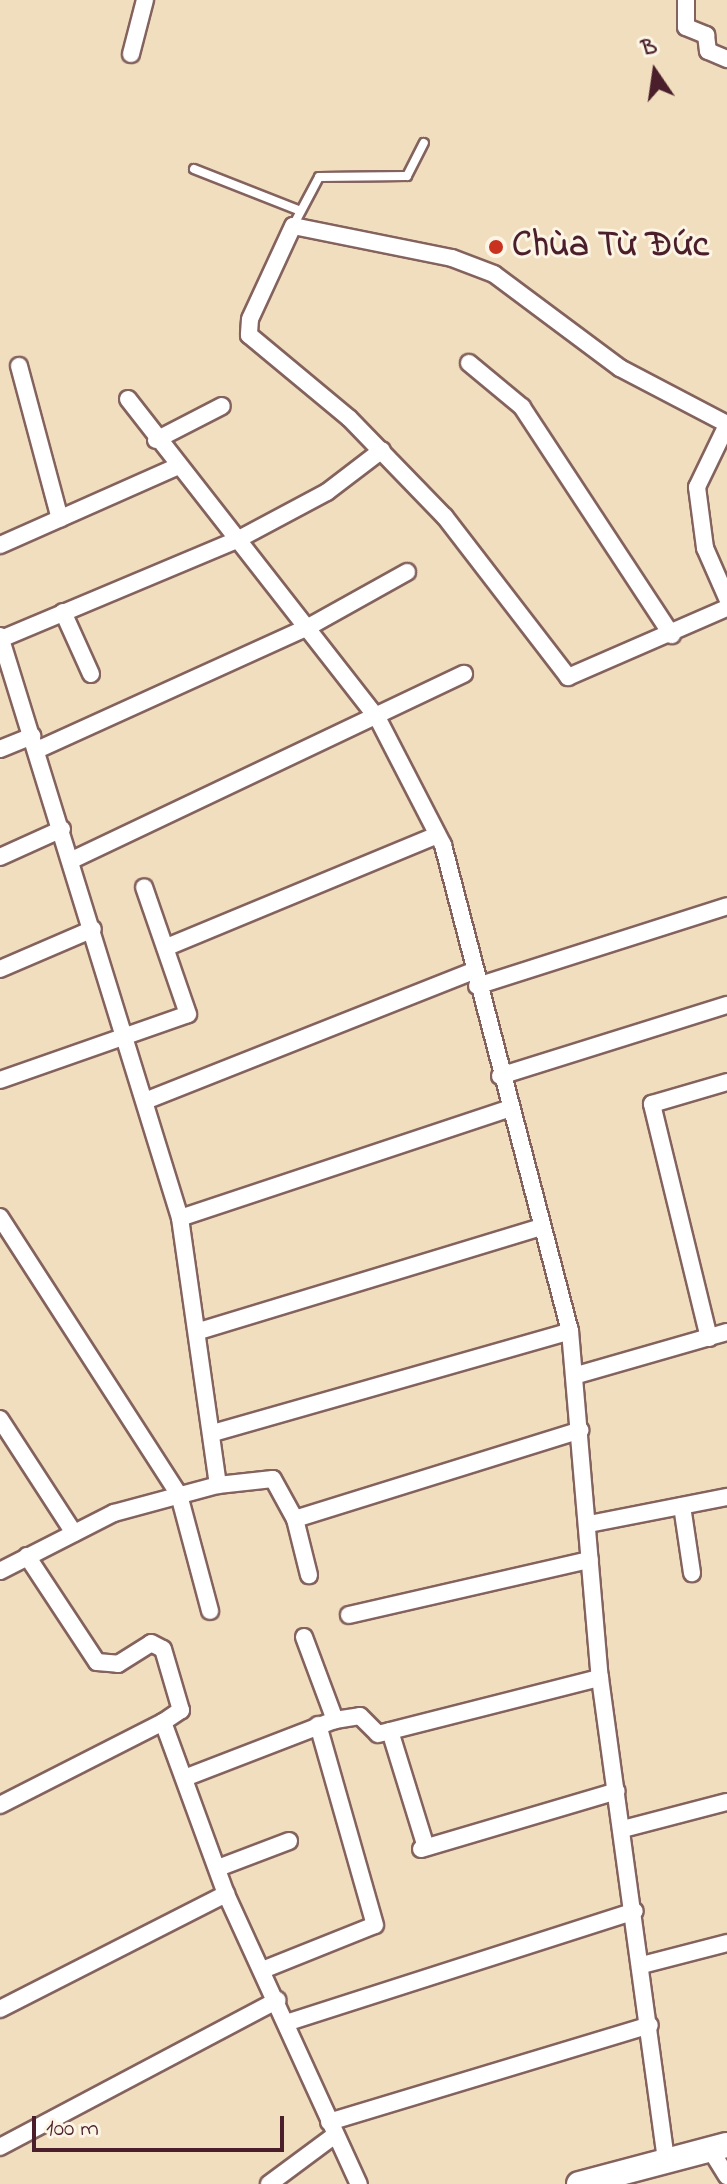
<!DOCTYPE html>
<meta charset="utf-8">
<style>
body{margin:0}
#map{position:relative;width:727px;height:2184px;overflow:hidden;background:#f0debe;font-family:"Indie Flower",sans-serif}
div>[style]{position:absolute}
.roads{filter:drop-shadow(2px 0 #84625e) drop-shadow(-2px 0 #84625e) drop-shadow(0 2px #84625e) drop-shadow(0 -2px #84625e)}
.lane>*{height:8px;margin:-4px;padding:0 4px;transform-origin:4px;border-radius:4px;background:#fff}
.street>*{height:16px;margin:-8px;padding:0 8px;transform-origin:8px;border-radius:8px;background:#fff}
.secondary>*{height:24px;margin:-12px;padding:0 12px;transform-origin:12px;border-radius:12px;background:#fff}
.dots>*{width:22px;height:22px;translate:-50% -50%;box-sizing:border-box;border:4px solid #fcf5e5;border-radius:50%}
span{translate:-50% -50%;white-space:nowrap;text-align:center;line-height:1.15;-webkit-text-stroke:6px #fcf5e5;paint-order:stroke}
.poi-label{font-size:36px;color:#4a1f2b;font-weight:700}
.left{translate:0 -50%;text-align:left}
.north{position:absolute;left:615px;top:32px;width:80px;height:80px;-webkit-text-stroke:6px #fcf5e5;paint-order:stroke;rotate:347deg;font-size:22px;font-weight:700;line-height:32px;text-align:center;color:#4a1f2b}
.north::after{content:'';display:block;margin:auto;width:28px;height:36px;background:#4a1f2b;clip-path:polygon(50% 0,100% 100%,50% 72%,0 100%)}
.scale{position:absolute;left:32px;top:2116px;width:252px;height:36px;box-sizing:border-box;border:4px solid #4a1f2b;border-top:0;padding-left:10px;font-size:24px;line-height:28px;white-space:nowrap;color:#4a1f2b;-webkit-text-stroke:6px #fcf5e5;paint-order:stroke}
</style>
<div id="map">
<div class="roads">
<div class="lane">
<i style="left:194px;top:169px;width:112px;rotate:21.5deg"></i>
<i style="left:293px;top:226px;width:55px;rotate:-62deg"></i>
<i style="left:319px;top:177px;width:88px;rotate:-0.7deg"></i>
<i style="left:407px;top:176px;width:37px;rotate:-63deg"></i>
</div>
<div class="street">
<i style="left:686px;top:0;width:27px;rotate:90deg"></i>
<i style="left:686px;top:27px;width:22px;rotate:22deg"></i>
<i style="left:706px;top:35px;width:16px;rotate:83deg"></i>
<i style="left:708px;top:51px;width:21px;rotate:23deg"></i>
<i style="left:131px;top:54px;width:56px;rotate:-75.5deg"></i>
<i style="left:469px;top:363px;width:69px;rotate:39.7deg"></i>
<i style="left:522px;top:407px;width:273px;rotate:56.7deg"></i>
<i style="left:19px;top:366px;width:158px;rotate:75deg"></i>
<i style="left:128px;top:399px;width:406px;rotate:52deg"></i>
<i style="left:378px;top:719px;width:142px;rotate:62.7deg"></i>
<i style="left:443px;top:845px;width:502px;rotate:75.36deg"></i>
<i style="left:570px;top:1331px;width:348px;rotate:85.1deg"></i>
<i style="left:600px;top:1678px;width:486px;rotate:82.2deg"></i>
<i style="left:727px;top:424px;width:121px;rotate:-152.4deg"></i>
<i style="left:620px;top:368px;width:157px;rotate:-143.3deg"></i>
<i style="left:494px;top:274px;width:45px;rotate:-159.1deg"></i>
<i style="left:452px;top:258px;width:162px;rotate:-168.6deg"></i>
<i style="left:293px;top:226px;width:102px;rotate:114.8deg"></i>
<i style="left:250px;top:319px;width:16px;rotate:94deg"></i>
<i style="left:249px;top:335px;width:130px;rotate:39.7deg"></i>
<i style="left:349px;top:418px;width:138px;rotate:45.9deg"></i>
<i style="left:445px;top:517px;width:202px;rotate:52.4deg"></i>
<i style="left:568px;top:677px;width:173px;rotate:-23.5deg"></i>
<i style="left:727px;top:425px;width:69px;rotate:115.8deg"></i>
<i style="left:697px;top:487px;width:62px;rotate:82.5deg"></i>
<i style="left:705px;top:548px;width:55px;rotate:66.3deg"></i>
<i style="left:156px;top:440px;width:74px;rotate:-27.3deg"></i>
<i style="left:0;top:545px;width:193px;rotate:-23.9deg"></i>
<i style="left:63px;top:612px;width:68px;rotate:65.7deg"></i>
<i style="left:0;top:636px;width:609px;rotate:72.81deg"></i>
<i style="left:180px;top:1218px;width:270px;rotate:81.9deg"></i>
<i style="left:1px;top:639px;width:256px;rotate:-22.8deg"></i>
<i style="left:237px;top:540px;width:102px;rotate:-28.1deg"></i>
<i style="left:327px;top:492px;width:69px;rotate:-37.4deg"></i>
<i style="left:0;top:749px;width:35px;rotate:-22deg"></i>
<i style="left:37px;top:750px;width:300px;rotate:-24.4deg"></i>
<i style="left:310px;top:626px;width:111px;rotate:-29.1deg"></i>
<i style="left:0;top:857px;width:68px;rotate:-24.3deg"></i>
<i style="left:72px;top:860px;width:434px;rotate:-25.4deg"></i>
<i style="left:167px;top:947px;width:292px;rotate:-22.5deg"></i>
<i style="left:0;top:969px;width:101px;rotate:-23.3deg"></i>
<i style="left:477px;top:986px;width:262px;rotate:-17.7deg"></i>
<i style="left:500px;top:1076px;width:238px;rotate:-17.4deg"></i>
<i style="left:0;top:1080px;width:199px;rotate:-19.3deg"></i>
<i style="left:188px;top:1014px;width:134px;rotate:-109.1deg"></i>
<i style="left:145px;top:1101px;width:353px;rotate:-21.6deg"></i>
<i style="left:0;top:1217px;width:331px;rotate:57.2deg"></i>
<i style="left:179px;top:1495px;width:120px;rotate:75deg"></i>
<i style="left:180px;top:1218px;width:345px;rotate:-18.4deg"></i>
<i style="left:199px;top:1331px;width:357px;rotate:-16.9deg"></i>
<i style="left:709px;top:1338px;width:241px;rotate:-103.7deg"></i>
<i style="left:652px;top:1104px;width:78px;rotate:-16.3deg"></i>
<i style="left:577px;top:1375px;width:156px;rotate:-16deg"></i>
<i style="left:0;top:1419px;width:136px;rotate:57deg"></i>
<i style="left:213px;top:1433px;width:371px;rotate:-15.9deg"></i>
<i style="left:682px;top:1506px;width:68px;rotate:81.5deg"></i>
<i style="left:295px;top:1519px;width:58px;rotate:76deg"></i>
<i style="left:589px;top:1524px;width:141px;rotate:-11.1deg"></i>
<i style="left:27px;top:1556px;width:127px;rotate:56.6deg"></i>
<i style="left:97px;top:1662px;width:21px;rotate:5deg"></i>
<i style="left:118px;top:1664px;width:39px;rotate:-32deg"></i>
<i style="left:151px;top:1643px;width:13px;rotate:27deg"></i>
<i style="left:163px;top:1649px;width:64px;rotate:73.6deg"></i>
<i style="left:181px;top:1710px;width:22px;rotate:146deg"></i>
<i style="left:163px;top:1722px;width:183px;rotate:69.9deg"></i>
<i style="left:226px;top:1894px;width:319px;rotate:65.4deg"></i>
<i style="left:0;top:1571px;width:128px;rotate:-27deg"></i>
<i style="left:114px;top:1513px;width:108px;rotate:-15.1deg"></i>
<i style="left:218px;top:1485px;width:55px;rotate:-6.2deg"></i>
<i style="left:273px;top:1479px;width:46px;rotate:61.2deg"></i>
<i style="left:295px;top:1519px;width:299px;rotate:-17.3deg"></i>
<i style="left:349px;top:1615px;width:247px;rotate:-12.9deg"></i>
<i style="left:304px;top:1637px;width:89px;rotate:69.5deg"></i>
<i style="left:390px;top:1731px;width:121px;rotate:72.8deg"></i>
<i style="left:187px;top:1777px;width:159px;rotate:-21.1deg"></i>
<i style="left:335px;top:1720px;width:25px;rotate:-9deg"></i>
<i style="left:360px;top:1716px;width:25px;rotate:45deg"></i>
<i style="left:378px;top:1734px;width:229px;rotate:-14.2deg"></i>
<i style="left:0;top:1805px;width:183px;rotate:-27deg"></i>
<i style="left:623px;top:1829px;width:107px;rotate:-14.6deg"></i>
<i style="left:421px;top:1849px;width:204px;rotate:-16.5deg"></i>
<i style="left:218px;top:1868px;width:76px;rotate:-20.8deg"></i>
<i style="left:642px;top:1965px;width:88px;rotate:-14.5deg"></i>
<i style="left:265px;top:1969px;width:118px;rotate:-21.8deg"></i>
<i style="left:375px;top:1925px;width:208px;rotate:-105.9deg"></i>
<i style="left:0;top:2009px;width:254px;rotate:-27deg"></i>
<i style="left:289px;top:2022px;width:363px;rotate:-17.8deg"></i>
<i style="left:329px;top:2122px;width:335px;rotate:-16.8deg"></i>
<i style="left:0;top:2147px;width:314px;rotate:-27.9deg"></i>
<i style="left:710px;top:2149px;width:32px;rotate:58deg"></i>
<i style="left:269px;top:2184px;width:82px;rotate:-36.6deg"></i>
</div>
<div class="secondary">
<i style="left:579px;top:2184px;width:153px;rotate:-14.8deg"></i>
</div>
</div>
<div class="dots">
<i style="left:496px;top:247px;background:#c8321e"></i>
</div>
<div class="poi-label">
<span class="left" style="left:512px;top:247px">Chùa Từ Đức</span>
</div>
<div class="north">B</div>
<div class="scale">100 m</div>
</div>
